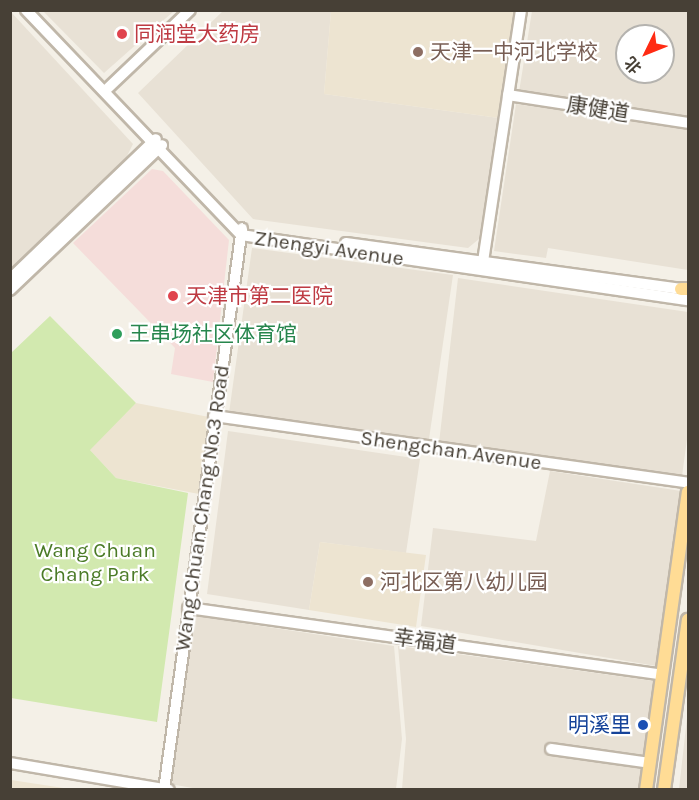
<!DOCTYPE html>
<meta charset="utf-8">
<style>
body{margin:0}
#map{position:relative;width:699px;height:800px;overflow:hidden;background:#f4f0e7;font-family:Karla,"Noto Sans SC",sans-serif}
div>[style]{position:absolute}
.residential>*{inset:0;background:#e8e1d5}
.education>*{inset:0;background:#ede4d1}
.medical>*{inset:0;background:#f5ddda}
.green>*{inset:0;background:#d2e9af}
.roads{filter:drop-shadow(2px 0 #c0b7a9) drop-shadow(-2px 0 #c0b7a9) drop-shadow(0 2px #c0b7a9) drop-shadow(0 -2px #c0b7a9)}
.minor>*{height:10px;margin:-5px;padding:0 5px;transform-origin:5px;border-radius:5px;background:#fff}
.major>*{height:12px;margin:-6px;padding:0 6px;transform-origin:6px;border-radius:6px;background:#ffdc95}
.dots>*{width:16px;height:16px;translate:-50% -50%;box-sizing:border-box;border:3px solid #fff;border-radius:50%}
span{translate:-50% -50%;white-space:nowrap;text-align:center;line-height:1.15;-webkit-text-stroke:4.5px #fff;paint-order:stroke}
.health-label{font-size:21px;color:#be3a42}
.left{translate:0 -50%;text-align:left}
.education-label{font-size:21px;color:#785e54}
.street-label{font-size:21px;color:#474036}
.leisure-label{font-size:21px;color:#27864d}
.park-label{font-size:21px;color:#4b7b27}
.transit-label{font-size:21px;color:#164399}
.right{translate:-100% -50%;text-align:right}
.frame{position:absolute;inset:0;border:12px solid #474036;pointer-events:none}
.north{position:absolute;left:615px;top:24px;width:60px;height:60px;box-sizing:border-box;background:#fff;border:2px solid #b5b3af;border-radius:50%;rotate:227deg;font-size:16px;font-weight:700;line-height:24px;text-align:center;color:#474036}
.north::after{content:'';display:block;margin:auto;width:21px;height:27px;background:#ff2b13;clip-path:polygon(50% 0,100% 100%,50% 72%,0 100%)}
</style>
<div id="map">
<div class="residential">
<i style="clip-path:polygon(43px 11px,174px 11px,104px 73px)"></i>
<i style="clip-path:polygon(223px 11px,331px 11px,324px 94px,499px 118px,479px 239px,468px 248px,253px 219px,138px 93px)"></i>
<i style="clip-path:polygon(evenodd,532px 11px,688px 11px,688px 118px,519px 92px,532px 11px,627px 36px,663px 36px,663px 72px,627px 72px,627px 36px)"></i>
<i style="clip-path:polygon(11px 12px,133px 144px,127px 156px,11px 269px)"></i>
<i style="clip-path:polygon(516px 104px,688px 129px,688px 270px,548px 248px,546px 258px,494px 251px)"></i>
<i style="clip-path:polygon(252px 248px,453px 275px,429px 439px,229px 413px)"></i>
<i style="clip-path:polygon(458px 278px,688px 312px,688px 432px,682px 476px,439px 443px)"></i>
<i style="clip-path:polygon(228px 431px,420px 459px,406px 553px,320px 542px,309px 610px,207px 594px)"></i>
<i style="clip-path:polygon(550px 471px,681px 491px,656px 666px,421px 626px,433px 528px,536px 541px)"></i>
<i style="clip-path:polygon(195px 616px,394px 646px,402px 739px,396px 789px,204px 790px,170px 784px)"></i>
<i style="clip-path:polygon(398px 646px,654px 681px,639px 789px,402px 789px,406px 739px)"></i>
<i style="clip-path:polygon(688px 709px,688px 789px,679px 789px)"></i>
</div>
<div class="education">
<i style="clip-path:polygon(331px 11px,514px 11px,499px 118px,324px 94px)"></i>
<i style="clip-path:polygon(136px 403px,209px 417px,199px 494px,116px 478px,89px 449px)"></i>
<i style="clip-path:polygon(320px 542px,426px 555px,416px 627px,309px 610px)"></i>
<i style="clip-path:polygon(11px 780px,70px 789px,11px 789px)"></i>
</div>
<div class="medical">
<i style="clip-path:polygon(152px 169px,163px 171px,229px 240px,213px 382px,171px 374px,175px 348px,73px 243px)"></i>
</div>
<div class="green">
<i style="clip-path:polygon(50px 316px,136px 403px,90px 450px,116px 478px,188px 493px,157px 722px,11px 698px,11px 353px)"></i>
</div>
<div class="roads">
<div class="minor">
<i style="left:26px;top:10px;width:311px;rotate:46.3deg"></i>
<i style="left:241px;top:235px;width:452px;rotate:8.3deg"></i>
<i style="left:108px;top:88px;width:113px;rotate:-43.6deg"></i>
<i style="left:508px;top:95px;width:182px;rotate:8.8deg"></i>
<i style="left:346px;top:243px;width:344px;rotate:7.8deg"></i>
<i style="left:482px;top:268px;width:261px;rotate:-81.4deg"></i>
<i style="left:10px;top:279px;width:202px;rotate:-43.8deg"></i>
<i style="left:10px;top:290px;width:210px;rotate:-43.6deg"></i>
<i style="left:214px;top:416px;width:479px;rotate:8deg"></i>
<i style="left:188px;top:608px;width:479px;rotate:8deg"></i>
<i style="left:551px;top:749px;width:100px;rotate:8deg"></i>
<i style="left:10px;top:763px;width:161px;rotate:9.6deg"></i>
<i style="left:164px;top:790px;width:567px;rotate:-82.1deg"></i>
</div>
<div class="major">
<i style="left:681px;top:289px;width:7px"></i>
<i style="left:646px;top:790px;width:301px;rotate:-82deg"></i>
<i style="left:664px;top:790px;width:172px;rotate:-82deg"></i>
</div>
</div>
<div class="dots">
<i style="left:122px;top:34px;background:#e0444e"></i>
<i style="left:418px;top:52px;background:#8d6e63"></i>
<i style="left:173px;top:296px;background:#e0444e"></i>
<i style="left:117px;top:334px;background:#2e9e5b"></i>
<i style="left:368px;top:582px;background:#8d6e63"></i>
<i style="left:643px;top:725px;background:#1a4fb4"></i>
</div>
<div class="health-label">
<span class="left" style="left:134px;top:34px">同润堂大药房</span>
<span class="left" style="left:186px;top:296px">天津市第二医院</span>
</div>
<div class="education-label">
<span class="left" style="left:430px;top:52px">天津一中河北学校</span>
<span class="left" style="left:380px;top:582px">河北区第八幼儿园</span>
</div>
<div class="street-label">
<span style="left:598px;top:109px;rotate:9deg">康健道</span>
<span style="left:329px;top:248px;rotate:8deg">Zhengyi Avenue</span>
<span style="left:451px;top:450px;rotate:8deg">Shengchan Avenue</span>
<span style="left:202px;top:508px;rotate:-82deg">Wang Chuan Chang No.3 Road</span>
<span style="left:425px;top:641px;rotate:8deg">幸福道</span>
</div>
<div class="leisure-label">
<span class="left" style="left:129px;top:334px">王串场社区体育馆</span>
</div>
<div class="park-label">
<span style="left:95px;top:562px">Wang Chuan<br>Chang Park</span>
</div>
<div class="transit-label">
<span class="right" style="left:631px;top:725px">明溪里</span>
</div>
<div class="frame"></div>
<div class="north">北</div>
</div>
